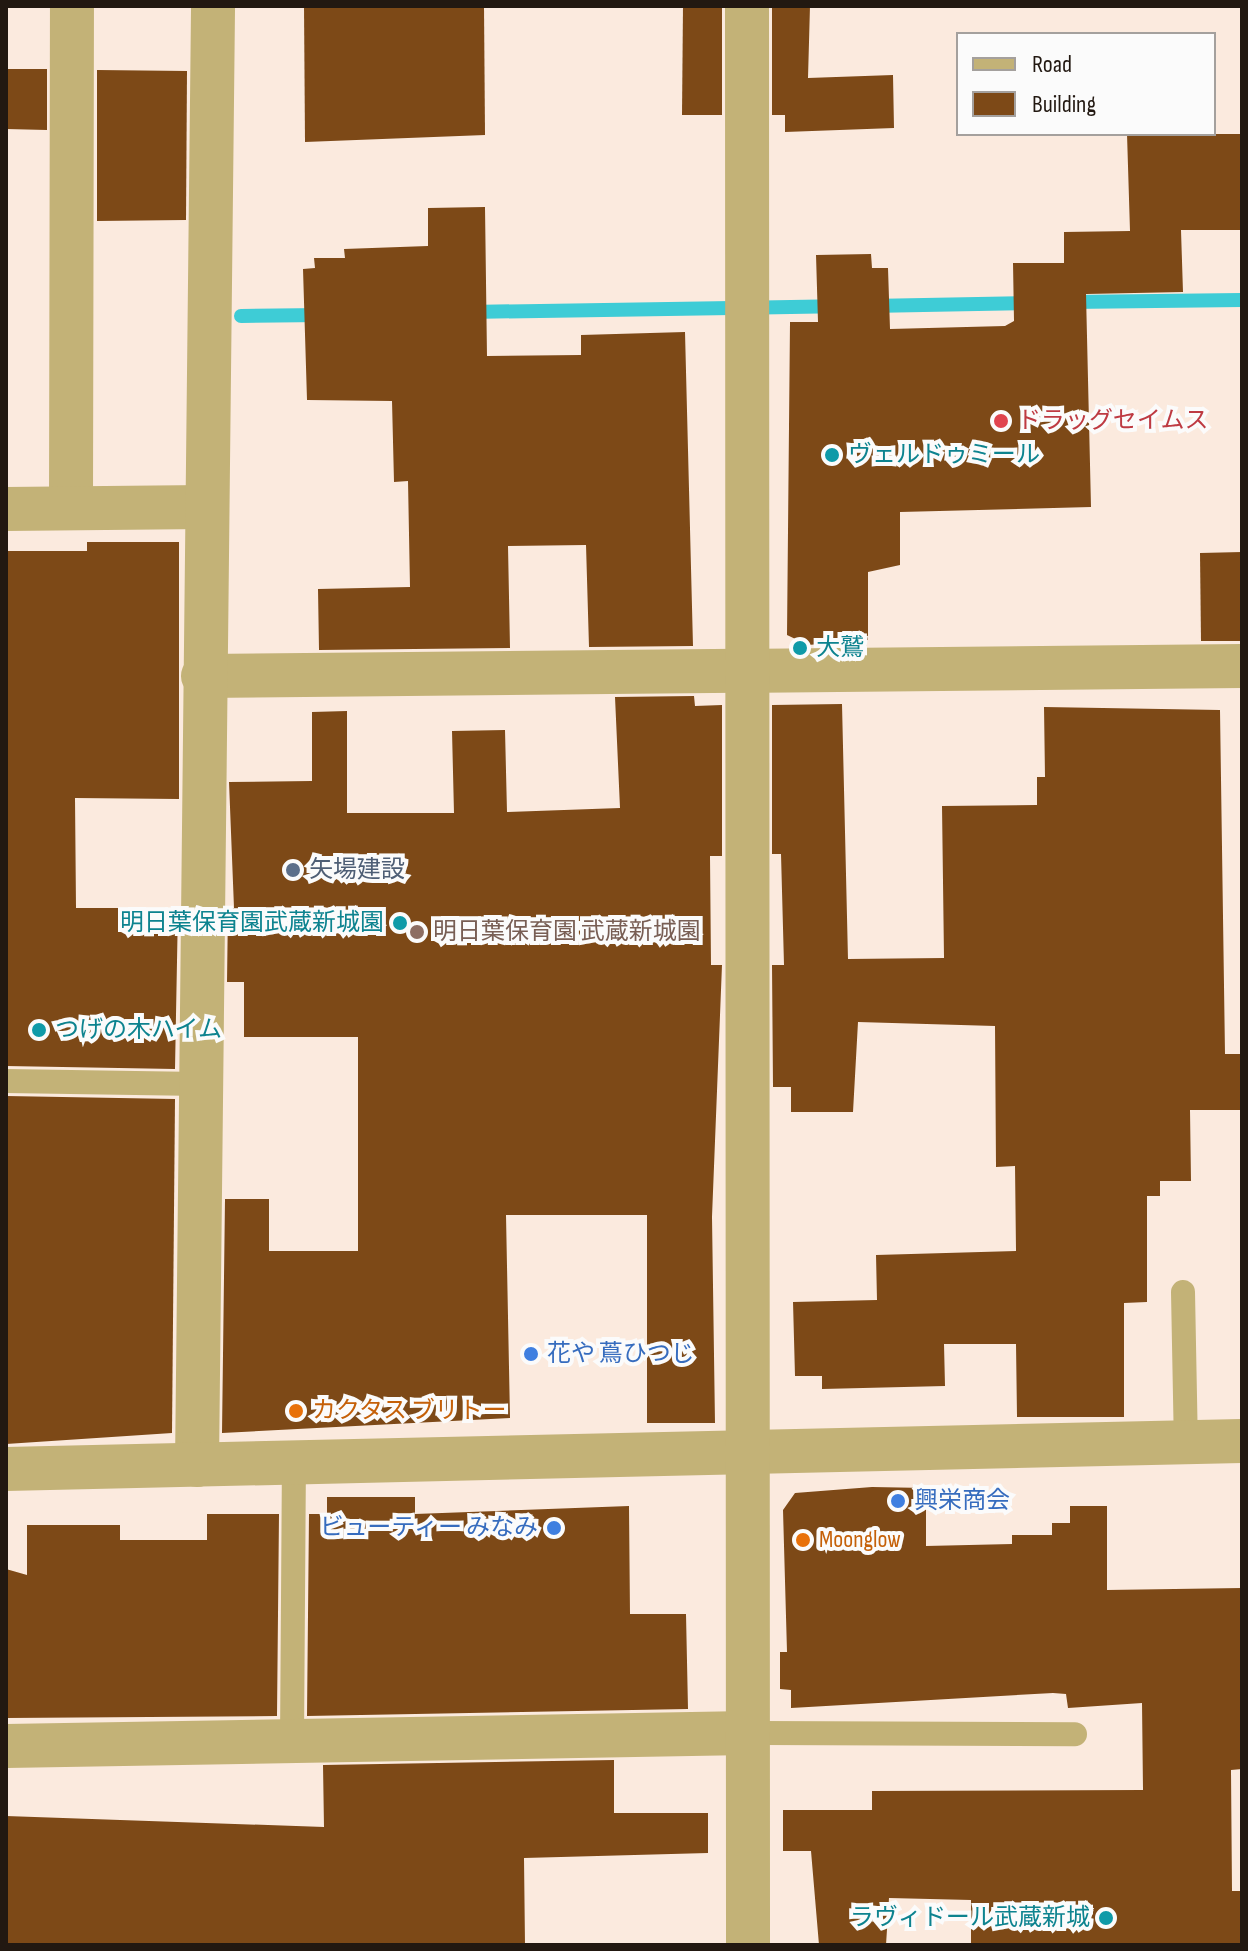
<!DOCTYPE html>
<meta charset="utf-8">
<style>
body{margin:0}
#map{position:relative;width:1248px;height:1951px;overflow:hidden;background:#fbeade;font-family:"Sofia Sans Condensed","Noto Sans JP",sans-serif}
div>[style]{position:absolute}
.stream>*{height:14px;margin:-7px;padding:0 7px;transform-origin:7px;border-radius:7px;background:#3eccd6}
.building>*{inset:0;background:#7d4917}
.service>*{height:24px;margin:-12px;padding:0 12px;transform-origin:12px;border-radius:12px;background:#c3b277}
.minor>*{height:44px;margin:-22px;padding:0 22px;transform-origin:22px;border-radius:22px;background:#c3b277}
.tertiary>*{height:44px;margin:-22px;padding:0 22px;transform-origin:22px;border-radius:22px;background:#c3b277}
.dots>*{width:22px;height:22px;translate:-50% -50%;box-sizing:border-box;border:4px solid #fbfbfb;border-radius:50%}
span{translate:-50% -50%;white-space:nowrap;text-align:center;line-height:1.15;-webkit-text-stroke:8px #fbfbfb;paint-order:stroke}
.health-label{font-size:24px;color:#be3a42}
.left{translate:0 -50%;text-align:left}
.culture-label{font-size:24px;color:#0d838f}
.right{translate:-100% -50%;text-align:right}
.service-label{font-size:24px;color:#4e5e75}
.education-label{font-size:24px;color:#785e54}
.shop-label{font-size:24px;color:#366cbe}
.food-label{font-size:24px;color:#c56008}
.frame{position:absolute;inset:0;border:8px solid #221811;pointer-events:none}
.legend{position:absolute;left:956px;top:32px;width:260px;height:104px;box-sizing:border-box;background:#fbfbfb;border:2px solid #a4a09d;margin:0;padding:10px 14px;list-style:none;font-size:24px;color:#221811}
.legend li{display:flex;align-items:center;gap:16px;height:40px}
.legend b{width:40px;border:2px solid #a4a09d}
</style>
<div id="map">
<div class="stream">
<i style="left:1070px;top:302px;width:172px;rotate:-0.7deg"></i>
<i style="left:870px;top:306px;width:160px;rotate:-1.1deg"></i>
<i style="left:470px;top:312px;width:364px;rotate:-0.9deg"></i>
<i style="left:241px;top:316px;width:81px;rotate:-0.7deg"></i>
</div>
<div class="building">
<i style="clip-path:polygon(304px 6px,484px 6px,485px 135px,305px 142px)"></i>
<i style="clip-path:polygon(683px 6px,722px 6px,722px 115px,682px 115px)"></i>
<i style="clip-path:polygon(772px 6px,810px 6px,808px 78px,893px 75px,894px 128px,785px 132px,785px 115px,772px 115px)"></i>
<i style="clip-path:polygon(6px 69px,47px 69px,47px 130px,6px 129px)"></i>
<i style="clip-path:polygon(97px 70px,187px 71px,186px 220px,97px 221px)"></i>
<i style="clip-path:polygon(1127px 134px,1242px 134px,1242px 230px,1181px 230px,1183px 292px,1086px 294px,1091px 507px,900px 512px,900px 565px,868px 572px,868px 640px,808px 645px,787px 635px,790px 322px,818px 322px,816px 255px,871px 254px,872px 268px,888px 268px,890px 329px,1005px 326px,1014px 321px,1013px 263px,1064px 263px,1064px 232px,1130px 231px)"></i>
<i style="clip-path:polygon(485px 207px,487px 356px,581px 355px,581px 335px,685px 332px,693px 646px,589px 647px,586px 545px,508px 546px,510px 648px,319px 650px,318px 589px,410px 587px,408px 481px,394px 482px,392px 401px,307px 400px,303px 269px,315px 268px,314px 258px,345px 258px,344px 249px,428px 246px,428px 208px)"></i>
<i style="clip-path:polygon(87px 542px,179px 542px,179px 799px,75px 798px,76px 908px,178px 908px,175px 1069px,6px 1066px,6px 551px,87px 551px)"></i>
<i style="clip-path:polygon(1242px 552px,1242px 641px,1201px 641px,1200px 553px)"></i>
<i style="clip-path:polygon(694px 696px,695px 706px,722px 705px,722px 856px,710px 856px,711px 965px,722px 965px,712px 1217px,715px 1423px,647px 1423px,647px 1215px,506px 1215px,510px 1418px,222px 1433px,225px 1199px,269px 1199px,269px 1251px,358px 1251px,358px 1037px,244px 1037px,244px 982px,227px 982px,228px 908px,234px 908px,229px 782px,312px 781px,312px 712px,347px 711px,347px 813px,454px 813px,452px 731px,505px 730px,507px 812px,620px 808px,615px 697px)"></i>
<i style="clip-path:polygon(842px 704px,848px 959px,944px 958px,942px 806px,1037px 805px,1037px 777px,1045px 777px,1044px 707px,1220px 710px,1225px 1054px,1242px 1054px,1242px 1110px,1190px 1110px,1191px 1181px,1160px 1181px,1160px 1196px,1147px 1196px,1147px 1302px,1124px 1303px,1124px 1417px,1017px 1417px,1016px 1344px,944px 1344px,945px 1386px,822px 1389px,822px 1376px,795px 1376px,793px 1302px,877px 1300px,876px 1255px,1016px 1251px,1015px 1166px,996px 1167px,995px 1026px,858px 1022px,853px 1112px,791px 1112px,791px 1087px,773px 1087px,772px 965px,784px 965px,781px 854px,772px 854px,772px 705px)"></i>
<i style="clip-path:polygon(6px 1096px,175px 1099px,172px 1433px,6px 1444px)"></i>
<i style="clip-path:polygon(872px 1487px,926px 1488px,926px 1546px,1012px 1544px,1012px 1535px,1052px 1535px,1052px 1523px,1070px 1523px,1070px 1506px,1107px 1506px,1107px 1590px,1242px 1588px,1242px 1769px,1231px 1770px,1232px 1891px,1242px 1891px,1242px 1945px,971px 1945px,971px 1900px,889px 1898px,886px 1945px,819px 1945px,811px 1851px,783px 1851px,783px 1810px,872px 1810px,872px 1791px,1143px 1790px,1142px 1703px,1068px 1708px,1066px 1694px,1053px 1693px,791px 1708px,791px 1690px,780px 1689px,780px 1652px,787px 1652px,783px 1510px,795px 1493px)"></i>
<i style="clip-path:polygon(327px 1497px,415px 1497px,415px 1514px,629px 1506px,630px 1614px,686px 1614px,688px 1709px,307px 1716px,309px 1514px,327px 1514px)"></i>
<i style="clip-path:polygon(207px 1514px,279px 1514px,277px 1716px,6px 1718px,6px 1569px,27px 1575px,27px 1525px,120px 1525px,120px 1540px,207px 1540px)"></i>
<i style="clip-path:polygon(614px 1760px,614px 1813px,708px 1813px,708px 1853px,524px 1858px,525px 1945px,6px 1945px,6px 1816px,324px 1827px,323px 1765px)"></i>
</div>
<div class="service">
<i style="left:6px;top:1081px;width:194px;rotate:0.9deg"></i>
<i style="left:1183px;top:1292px;width:151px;rotate:88.9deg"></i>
<i style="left:748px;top:1733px;width:327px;rotate:0.2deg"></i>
<i style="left:292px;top:1742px;width:280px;rotate:-89.6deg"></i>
</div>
<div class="minor">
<i style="left:71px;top:508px;width:502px;rotate:-89.89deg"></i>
<i style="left:6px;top:509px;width:199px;rotate:-0.6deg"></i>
<i style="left:203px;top:676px;width:1039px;rotate:-0.55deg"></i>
<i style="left:197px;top:1465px;width:1459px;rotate:-89.37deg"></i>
<i style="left:6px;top:1469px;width:1236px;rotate:-1.3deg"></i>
<i style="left:6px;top:1746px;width:742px;rotate:-1deg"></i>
</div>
<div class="tertiary">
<i style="left:747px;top:6px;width:1939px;rotate:89.97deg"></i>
</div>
<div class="dots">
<i style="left:1001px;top:421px;background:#e0444e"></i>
<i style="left:832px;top:455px;background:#0f9aa8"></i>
<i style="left:800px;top:648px;background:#0f9aa8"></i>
<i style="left:293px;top:870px;background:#5c6f8a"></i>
<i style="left:400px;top:923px;background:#0f9aa8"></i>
<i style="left:417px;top:932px;background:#8d6e63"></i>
<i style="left:39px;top:1030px;background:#0f9aa8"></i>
<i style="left:531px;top:1354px;background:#3f7fe0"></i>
<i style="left:296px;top:1411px;background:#e8710a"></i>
<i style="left:898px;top:1501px;background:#3f7fe0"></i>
<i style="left:554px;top:1528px;background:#3f7fe0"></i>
<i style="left:803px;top:1540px;background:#e8710a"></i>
<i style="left:1106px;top:1918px;background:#0f9aa8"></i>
</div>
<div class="health-label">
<span class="left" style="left:1017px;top:421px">ドラッグセイムス</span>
</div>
<div class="culture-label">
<span class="left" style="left:848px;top:455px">ヴェルドゥミール</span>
<span class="left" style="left:816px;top:648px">大鷲</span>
<span class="right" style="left:384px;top:923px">明日葉保育園武蔵新城園</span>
<span class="left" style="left:55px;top:1030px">つげの木ハイム</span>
<span class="right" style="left:1090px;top:1918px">ラヴィドール武蔵新城</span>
</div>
<div class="service-label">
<span class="left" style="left:309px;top:870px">矢場建設</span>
</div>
<div class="education-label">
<span class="left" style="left:433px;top:932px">明日葉保育園 武蔵新城園</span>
</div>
<div class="shop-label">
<span class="left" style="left:547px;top:1354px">花や 蔦ひつじ</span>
<span class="left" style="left:914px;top:1501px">興栄商会</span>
<span class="right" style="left:538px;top:1528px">ビューティー みなみ</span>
</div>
<div class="food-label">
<span class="left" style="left:312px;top:1411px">カクタス ブリトー</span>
<span class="left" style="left:819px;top:1540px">Moonglow</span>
</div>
<div class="frame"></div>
<ul class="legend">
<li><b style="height:10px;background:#c3b277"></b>Road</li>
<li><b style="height:22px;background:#7d4917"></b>Building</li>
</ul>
</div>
